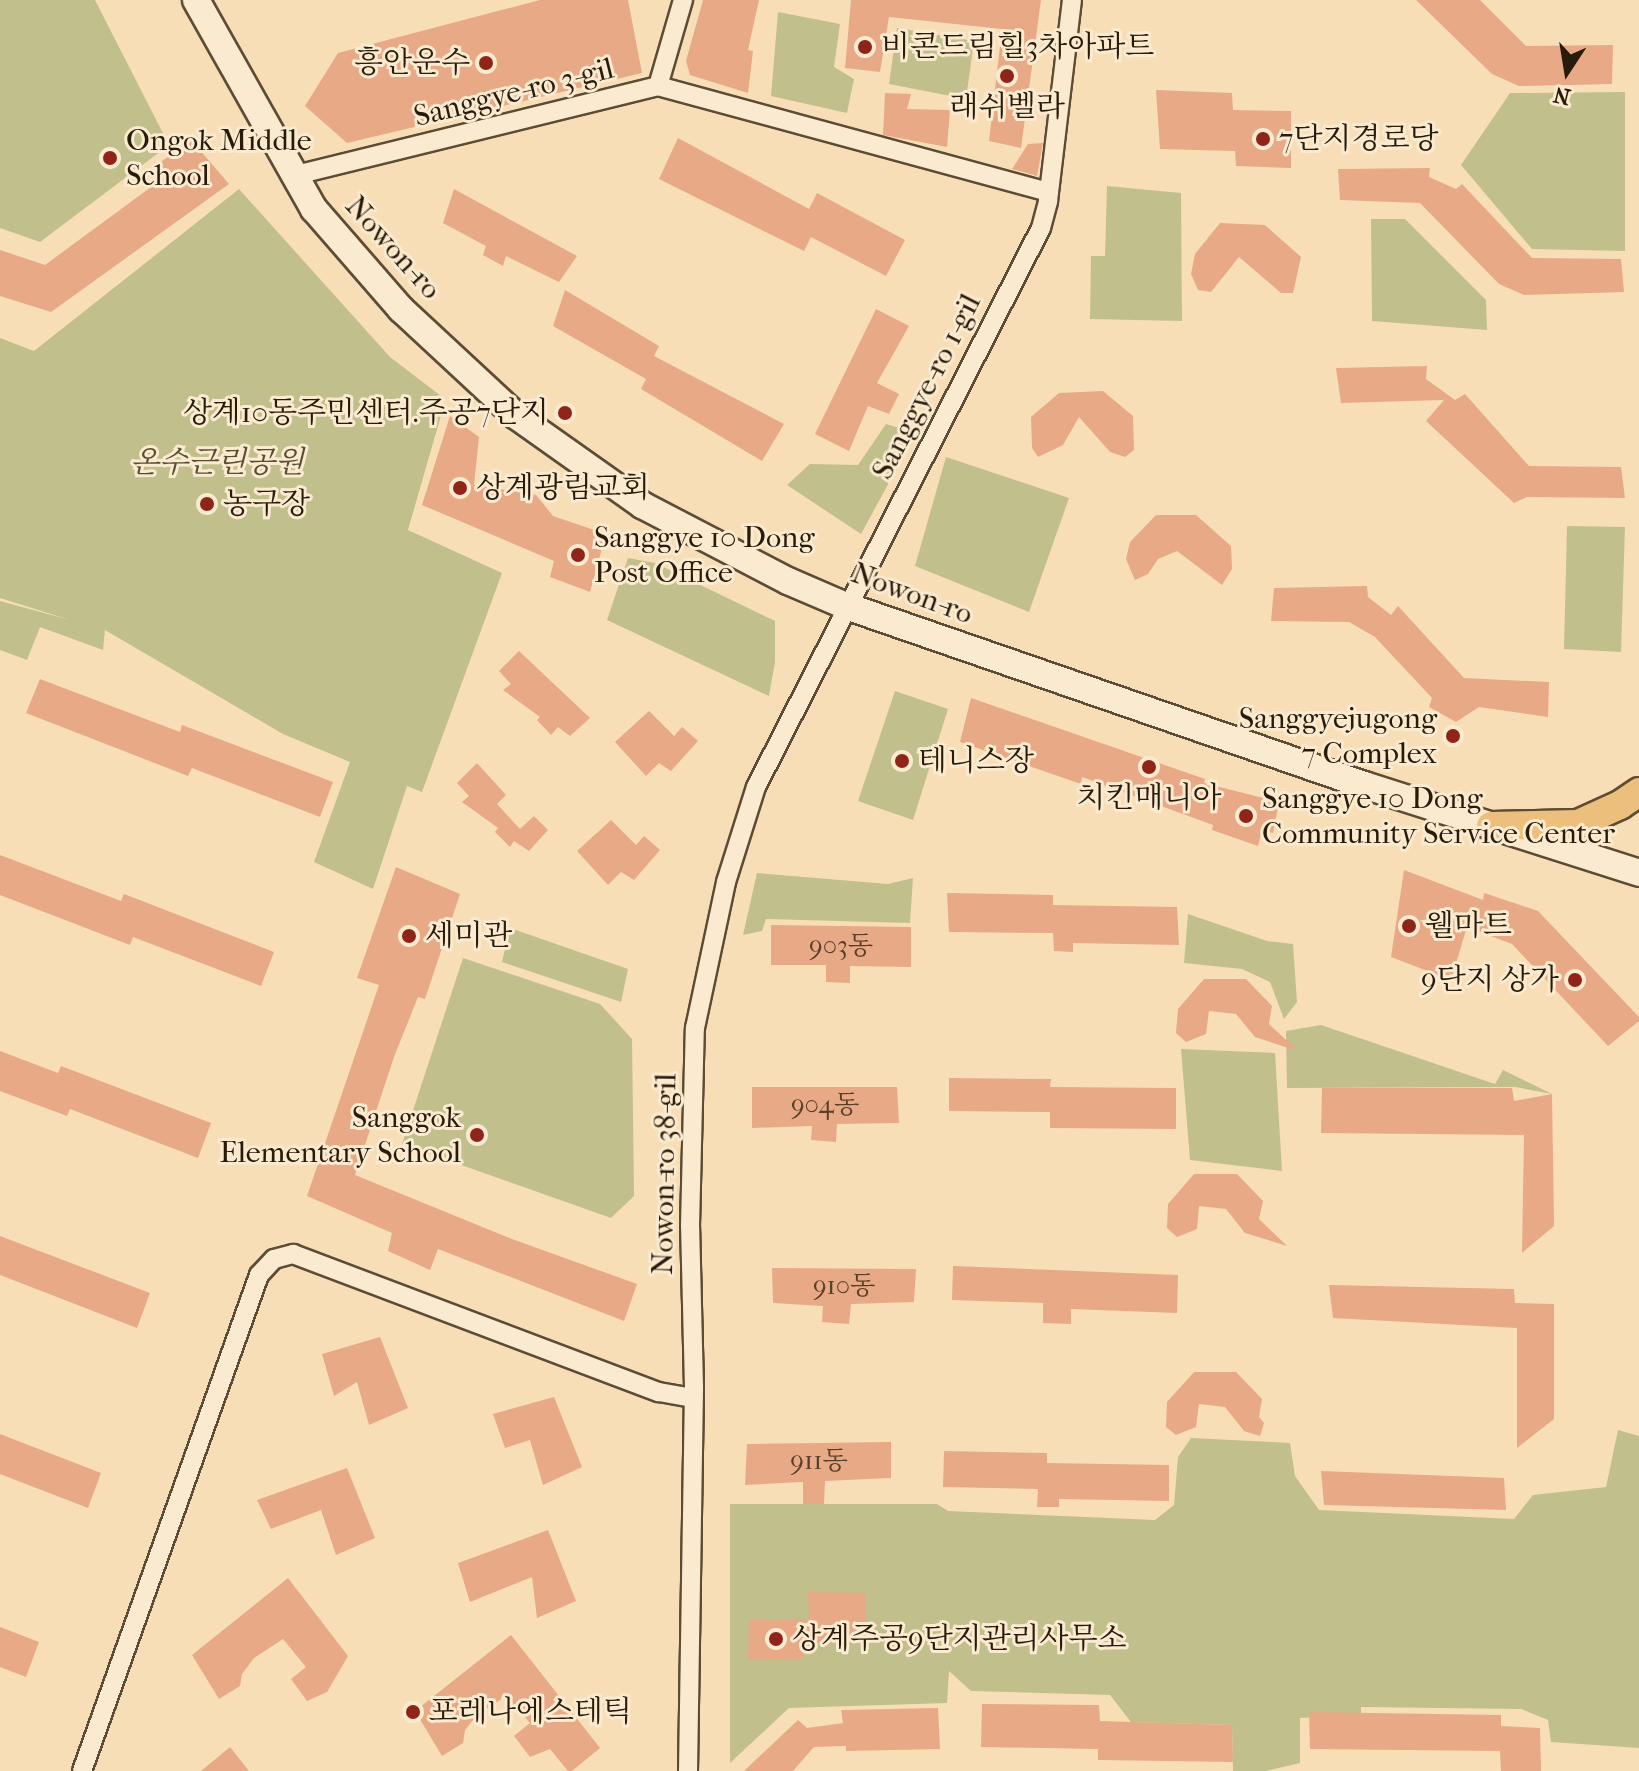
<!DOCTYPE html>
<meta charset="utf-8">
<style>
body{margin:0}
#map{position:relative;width:1639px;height:1771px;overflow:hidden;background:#f8deb7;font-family:"IM FELL French Canon","Noto Serif KR",serif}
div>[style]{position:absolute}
.green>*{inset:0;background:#c1c08c}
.building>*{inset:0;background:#e8a986}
.roads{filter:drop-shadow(2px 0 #5d4c35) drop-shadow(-2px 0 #5d4c35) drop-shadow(0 2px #5d4c35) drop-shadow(0 -2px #5d4c35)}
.street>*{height:18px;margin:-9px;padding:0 9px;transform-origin:9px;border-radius:9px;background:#faead0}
.secondary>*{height:26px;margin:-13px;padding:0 13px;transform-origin:13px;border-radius:13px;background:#faead0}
.primary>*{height:28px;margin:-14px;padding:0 14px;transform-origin:14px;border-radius:14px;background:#ecbf7c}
.dots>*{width:22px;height:22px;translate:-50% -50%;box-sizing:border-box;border:4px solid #faead0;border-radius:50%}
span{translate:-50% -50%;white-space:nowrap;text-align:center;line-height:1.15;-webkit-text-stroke:6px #faead0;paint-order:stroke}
.number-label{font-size:26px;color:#593e29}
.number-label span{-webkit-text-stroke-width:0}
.poi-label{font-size:30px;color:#291b0a}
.left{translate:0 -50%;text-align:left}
.right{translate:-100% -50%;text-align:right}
.street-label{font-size:30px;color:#291b0a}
.park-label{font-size:30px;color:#574d31;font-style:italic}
.north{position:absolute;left:1527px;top:32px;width:80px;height:80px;-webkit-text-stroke:6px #faead0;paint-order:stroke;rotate:192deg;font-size:22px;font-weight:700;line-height:32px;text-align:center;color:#291b0a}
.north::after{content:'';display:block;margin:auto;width:28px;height:36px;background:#291b0a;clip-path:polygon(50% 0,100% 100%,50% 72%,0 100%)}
</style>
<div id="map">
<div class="green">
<i style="clip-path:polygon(0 0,95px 0,169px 145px,40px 242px,0 228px)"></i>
<i style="clip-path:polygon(778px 12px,840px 24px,834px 67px,854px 79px,847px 113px,771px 96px)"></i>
<i style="clip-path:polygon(897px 28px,974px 41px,966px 99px,889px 84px)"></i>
<i style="clip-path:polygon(1625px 92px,1625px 251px,1532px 249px,1461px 165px,1510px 93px)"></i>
<i style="clip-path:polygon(1107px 186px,1181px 193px,1182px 321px,1090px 319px,1091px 256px,1105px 256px)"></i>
<i style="clip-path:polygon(239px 189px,390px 357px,441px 396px,438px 408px,442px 412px,408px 530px,502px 573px,422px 792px,407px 786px,373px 889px,314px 862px,350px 762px,283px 734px,105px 630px,103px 650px,40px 627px,27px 660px,0 650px,0 601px,70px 620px,0 598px,0 338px,34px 351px)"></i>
<i style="clip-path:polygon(1371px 219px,1405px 219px,1486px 300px,1487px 330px,1372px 321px)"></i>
<i style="clip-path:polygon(886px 424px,916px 433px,861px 534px,787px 485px,810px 464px,858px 465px)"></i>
<i style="clip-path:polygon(946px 457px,1069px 498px,1029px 612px,915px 566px)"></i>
<i style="clip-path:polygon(1567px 526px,1625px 527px,1621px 652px,1564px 649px)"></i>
<i style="clip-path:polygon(628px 558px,655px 563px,775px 621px,775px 662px,769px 696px,607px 620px)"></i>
<i style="clip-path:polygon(895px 691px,948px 709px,913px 820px,858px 801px)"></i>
<i style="clip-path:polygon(757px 873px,888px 884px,913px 878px,910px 923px,766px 919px,762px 931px,743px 935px)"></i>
<i style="clip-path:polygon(1188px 914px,1267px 941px,1293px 944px,1297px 1002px,1284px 1019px,1270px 982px,1242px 969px,1184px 963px)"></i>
<i style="clip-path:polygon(510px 928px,628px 969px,621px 1002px,502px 962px)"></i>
<i style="clip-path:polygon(463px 958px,600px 1004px,632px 1039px,634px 1196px,611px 1218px,402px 1144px)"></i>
<i style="clip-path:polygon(1321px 1025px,1495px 1084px,1503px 1070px,1552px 1094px,1515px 1087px,1287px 1088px,1286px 1031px)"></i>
<i style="clip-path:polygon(1181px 1049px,1275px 1053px,1282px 1171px,1190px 1160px)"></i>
<i style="clip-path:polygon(1618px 1430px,1639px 1436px,1639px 1748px,1551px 1742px,1548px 1720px,1521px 1709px,1361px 1707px,1361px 1715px,1300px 1718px,1300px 1763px,1266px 1771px,1233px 1771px,1232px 1725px,1131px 1722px,1110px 1695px,971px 1691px,949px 1671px,947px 1703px,789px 1708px,730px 1763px,730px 1504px,937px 1504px,948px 1511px,1155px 1520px,1174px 1505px,1178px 1457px,1191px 1438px,1290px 1443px,1295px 1476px,1319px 1510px,1514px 1519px,1533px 1495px,1606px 1487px)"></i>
</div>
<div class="building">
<i style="clip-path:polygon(540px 0,628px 0,642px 73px,347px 143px,305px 106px,338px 53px)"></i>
<i style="clip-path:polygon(703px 0,759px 0,748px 50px,753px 51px,748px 93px,690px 75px,686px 61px)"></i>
<i style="clip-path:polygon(851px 0,1041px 0,1021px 148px,989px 141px,1002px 29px,889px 17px,880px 72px,845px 68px)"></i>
<i style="clip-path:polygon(1416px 0,1480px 0,1526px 46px,1613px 45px,1612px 84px,1519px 86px,1492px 74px)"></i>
<i style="clip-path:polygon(1156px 90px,1232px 93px,1233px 110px,1291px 111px,1291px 168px,1236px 166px,1235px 151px,1160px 149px)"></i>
<i style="clip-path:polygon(885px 93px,911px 94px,907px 109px,950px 110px,947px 147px,883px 135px)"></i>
<i style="clip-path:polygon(678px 138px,809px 209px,817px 193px,905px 240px,886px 276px,811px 237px,804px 251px,659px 179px)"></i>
<i style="clip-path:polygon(192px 141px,229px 184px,51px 312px,0 296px,0 250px,45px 265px,166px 176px,156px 165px)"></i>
<i style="clip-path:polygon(1043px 143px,1037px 176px,1012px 169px,1028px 144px)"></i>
<i style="clip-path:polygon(1430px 168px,1429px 177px,1456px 189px,1462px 184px,1532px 258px,1621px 259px,1624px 292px,1524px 295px,1499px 284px,1420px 203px,1340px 200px,1338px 169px)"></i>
<i style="clip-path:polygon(454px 189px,577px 256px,559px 282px,506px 256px,503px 266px,483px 255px,486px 246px,443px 223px)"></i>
<i style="clip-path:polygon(1220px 223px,1265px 225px,1301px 257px,1293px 293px,1281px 293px,1239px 257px,1211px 292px,1198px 290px,1191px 274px,1195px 254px)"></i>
<i style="clip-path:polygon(565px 290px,659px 346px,654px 356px,784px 424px,762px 461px,641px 389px,646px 379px,553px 326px)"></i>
<i style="clip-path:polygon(876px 309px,909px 326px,877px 383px,899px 394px,889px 414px,868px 406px,849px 451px,815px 434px)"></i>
<i style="clip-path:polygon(1427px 366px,1426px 379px,1455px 400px,1465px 394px,1529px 466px,1621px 467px,1625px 498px,1527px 497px,1514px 503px,1426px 421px,1444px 400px,1341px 403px,1336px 368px)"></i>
<i style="clip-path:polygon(1103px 391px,1133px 416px,1134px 450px,1125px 457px,1110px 452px,1079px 417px,1063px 445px,1038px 457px,1032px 448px,1031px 417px,1059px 393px)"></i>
<i style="clip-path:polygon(450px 416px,479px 437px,474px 485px,536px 495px,553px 516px,606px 534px,590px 592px,550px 577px,554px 561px,422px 505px)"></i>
<i style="clip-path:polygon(1156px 515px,1196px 515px,1231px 546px,1232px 569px,1222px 585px,1177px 551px,1158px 559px,1148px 574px,1135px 580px,1126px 559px,1130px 542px)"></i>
<i style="clip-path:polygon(1367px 586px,1368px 597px,1391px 615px,1398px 606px,1464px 678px,1549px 682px,1548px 717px,1479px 707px,1456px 722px,1429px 707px,1432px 698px,1375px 637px,1349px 622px,1271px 621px,1274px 588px)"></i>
<i style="clip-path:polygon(519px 651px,590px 718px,570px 736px,558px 727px,551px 735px,537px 720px,540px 717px,503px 690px,511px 684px,499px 671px)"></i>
<i style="clip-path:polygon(40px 679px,180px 732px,182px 725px,333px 782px,320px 817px,192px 768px,188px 776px,26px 713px)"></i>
<i style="clip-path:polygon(971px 698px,1205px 779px,1204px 783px,1279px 802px,1273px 833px,1262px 830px,1258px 846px,1212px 830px,1213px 825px,1082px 777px,1081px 784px,960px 742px)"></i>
<i style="clip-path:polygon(649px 711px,674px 736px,682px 727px,698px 741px,671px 771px,659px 763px,646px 776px,615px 742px)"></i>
<i style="clip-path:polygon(477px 763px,506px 795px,497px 804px,520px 829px,534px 816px,548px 830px,529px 851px,514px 841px,510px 847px,495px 832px,498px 828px,462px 802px,469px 796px,457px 783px)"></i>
<i style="clip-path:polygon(611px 820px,636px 845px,644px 836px,660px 850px,634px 880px,621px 872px,608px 885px,577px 851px)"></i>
<i style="clip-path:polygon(0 855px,121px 901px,124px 894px,274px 952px,261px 986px,133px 937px,130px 945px,0 895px)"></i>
<i style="clip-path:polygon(396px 867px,460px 894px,425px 999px,418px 997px,394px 1057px,355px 1175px,512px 1239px,637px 1284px,624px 1321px,438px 1249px,430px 1270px,388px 1251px,392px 1233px,307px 1196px,379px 985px,357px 978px)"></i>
<i style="clip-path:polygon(1404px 870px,1483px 900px,1484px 893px,1538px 911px,1639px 1017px,1639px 1021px,1608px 1046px,1512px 944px,1467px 927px,1451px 980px,1391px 957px)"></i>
<i style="clip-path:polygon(947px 893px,1053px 895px,1053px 905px,1177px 907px,1179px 945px,1073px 943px,1073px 952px,1054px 951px,1053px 933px,949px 932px)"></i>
<i style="clip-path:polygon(771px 925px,911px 927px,911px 967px,850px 966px,850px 983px,826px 982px,826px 965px,771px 965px)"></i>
<i style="clip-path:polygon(1204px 979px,1246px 979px,1272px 1006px,1269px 1024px,1298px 1051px,1255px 1037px,1236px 1014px,1209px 1011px,1206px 1034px,1186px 1042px,1176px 1033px,1178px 1009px)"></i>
<i style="clip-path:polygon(0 1051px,58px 1073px,61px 1066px,211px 1123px,198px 1158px,70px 1109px,67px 1116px,0 1091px)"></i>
<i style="clip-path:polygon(949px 1078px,1051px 1079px,1050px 1087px,1176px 1088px,1176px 1129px,1050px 1128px,1050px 1112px,949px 1111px)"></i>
<i style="clip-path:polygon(752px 1087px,897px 1087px,899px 1123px,837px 1124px,836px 1142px,811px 1140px,812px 1126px,752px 1128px)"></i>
<i style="clip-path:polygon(1322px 1088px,1512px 1088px,1514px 1101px,1552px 1094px,1554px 1226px,1522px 1253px,1524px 1135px,1321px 1133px)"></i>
<i style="clip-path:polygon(1194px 1174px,1237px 1174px,1263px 1201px,1259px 1219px,1287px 1246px,1245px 1233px,1226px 1209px,1199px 1206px,1197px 1229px,1177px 1237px,1167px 1228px,1168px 1204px)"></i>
<i style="clip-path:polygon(0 1236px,150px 1293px,137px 1328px,0 1275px)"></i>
<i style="clip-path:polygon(953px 1266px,1178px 1275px,1177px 1313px,1071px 1309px,1071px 1324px,1043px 1323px,1043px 1303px,952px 1300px)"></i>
<i style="clip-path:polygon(772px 1268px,916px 1269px,914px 1302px,851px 1304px,849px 1324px,822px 1322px,823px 1306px,773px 1303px)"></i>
<i style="clip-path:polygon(1329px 1285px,1514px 1289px,1515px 1303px,1554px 1304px,1554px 1419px,1517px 1448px,1517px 1328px,1333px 1318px)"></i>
<i style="clip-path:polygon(380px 1337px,408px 1408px,369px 1425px,357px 1382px,334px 1396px,322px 1354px)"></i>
<i style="clip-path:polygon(1194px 1372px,1236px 1372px,1262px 1399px,1259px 1417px,1264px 1423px,1260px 1436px,1244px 1431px,1225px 1407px,1199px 1404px,1196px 1427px,1176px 1435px,1166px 1427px,1167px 1402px)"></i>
<i style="clip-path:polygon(554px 1397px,582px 1467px,543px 1485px,530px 1440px,505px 1448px,493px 1414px)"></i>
<i style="clip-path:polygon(0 1434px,101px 1473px,88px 1508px,0 1474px)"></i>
<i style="clip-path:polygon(891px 1442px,891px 1478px,825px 1481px,824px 1504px,803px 1504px,803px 1482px,745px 1485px,747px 1444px)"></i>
<i style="clip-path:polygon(944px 1451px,1047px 1453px,1047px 1463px,1169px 1465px,1169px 1501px,1059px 1499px,1059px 1507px,1037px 1507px,1038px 1489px,943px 1487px)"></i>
<i style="clip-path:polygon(347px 1468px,375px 1538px,336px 1555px,321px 1510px,271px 1529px,257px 1500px)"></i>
<i style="clip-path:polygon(1321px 1471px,1504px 1478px,1506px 1510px,1324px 1505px)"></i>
<i style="clip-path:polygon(548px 1530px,576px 1601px,537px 1618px,532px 1577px,470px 1602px,458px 1563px)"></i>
<i style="clip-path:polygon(288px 1578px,348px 1656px,327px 1692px,307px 1701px,291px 1679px,306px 1667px,283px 1639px,254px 1658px,242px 1674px,240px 1686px,219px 1699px,192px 1655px)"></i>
<i style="clip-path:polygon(808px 1592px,866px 1593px,865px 1630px,858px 1644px,803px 1643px,803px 1659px,748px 1660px,749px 1620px,809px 1619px)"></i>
<i style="clip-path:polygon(0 1627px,39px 1642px,26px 1677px,0 1667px)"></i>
<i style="clip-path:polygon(511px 1635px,600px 1748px,572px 1771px,568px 1771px,550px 1749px,530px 1757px,514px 1736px,530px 1723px,506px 1696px,477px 1715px,465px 1730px,463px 1743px,442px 1756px,415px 1711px)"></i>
<i style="clip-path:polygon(982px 1704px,1099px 1705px,1100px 1721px,1232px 1725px,1233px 1762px,1098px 1760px,1098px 1749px,981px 1747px)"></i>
<i style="clip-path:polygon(938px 1708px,940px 1749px,846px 1751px,846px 1746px,814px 1747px,793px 1771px,744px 1771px,798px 1720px,807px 1728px,843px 1723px,841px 1710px)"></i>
<i style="clip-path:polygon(1309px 1712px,1501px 1715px,1501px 1726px,1540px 1728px,1541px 1771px,1501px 1771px,1500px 1751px,1310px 1749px)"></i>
<i style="clip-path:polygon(230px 1747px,249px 1771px,201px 1771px)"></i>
</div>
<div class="roads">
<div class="street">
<i style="left:658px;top:86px;width:90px;rotate:-73.8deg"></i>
<i style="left:296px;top:175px;width:373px;rotate:-13.8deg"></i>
<i style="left:658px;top:86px;width:405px;rotate:15.2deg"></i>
<i style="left:82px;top:1771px;width:527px;rotate:-70.36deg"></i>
<i style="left:259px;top:1275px;width:22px;rotate:-47deg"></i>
<i style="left:274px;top:1259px;width:20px;rotate:-15deg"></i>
<i style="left:293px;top:1254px;width:391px;rotate:20.7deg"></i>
<i style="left:659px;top:1392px;width:35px;rotate:10deg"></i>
<i style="left:688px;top:1771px;width:384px;rotate:-89.1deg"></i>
<i style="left:694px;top:1387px;width:161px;rotate:-91.4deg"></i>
<i style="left:690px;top:1226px;width:198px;rotate:-88.6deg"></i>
<i style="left:695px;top:1028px;width:149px;rotate:-78deg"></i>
<i style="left:726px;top:882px;width:100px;rotate:-72.5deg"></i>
<i style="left:756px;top:787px;width:627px;rotate:-62.99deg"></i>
<i style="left:1041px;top:228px;width:28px;rotate:-75deg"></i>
<i style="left:1048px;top:201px;width:202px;rotate:-83.2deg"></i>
</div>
<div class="secondary">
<i style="left:196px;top:0;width:240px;rotate:60.6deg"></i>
<i style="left:314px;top:209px;width:133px;rotate:49deg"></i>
<i style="left:401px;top:309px;width:156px;rotate:42.9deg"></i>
<i style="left:515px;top:415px;width:156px;rotate:35.3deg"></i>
<i style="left:642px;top:505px;width:165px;rotate:27.5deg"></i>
<i style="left:788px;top:581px;width:63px;rotate:23.3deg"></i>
<i style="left:846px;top:606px;width:548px;rotate:19.06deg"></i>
<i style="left:1364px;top:785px;width:289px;rotate:17.7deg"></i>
</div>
<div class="primary">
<i style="left:1491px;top:826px;width:87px;rotate:-1.3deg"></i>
<i style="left:1578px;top:824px;width:46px;rotate:-24.3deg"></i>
<i style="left:1620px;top:805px;width:23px;rotate:-34deg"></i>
</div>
</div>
<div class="dots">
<i style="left:865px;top:47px;background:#8f2418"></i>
<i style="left:486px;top:63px;background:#8f2418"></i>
<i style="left:1007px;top:76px;background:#8f2418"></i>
<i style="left:1263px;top:139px;background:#8f2418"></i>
<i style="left:110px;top:158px;background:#8f2418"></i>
<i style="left:565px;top:413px;background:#8f2418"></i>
<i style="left:460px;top:488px;background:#8f2418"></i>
<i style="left:207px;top:504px;background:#8f2418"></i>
<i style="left:578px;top:555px;background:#8f2418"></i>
<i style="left:1453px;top:736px;background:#8f2418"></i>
<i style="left:902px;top:761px;background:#8f2418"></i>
<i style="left:1149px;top:767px;background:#8f2418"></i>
<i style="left:1246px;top:816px;background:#8f2418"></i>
<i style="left:1409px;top:926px;background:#8f2418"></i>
<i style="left:409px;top:936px;background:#8f2418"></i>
<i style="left:1575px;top:980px;background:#8f2418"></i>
<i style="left:477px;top:1135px;background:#8f2418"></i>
<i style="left:776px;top:1639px;background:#8f2418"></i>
<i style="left:413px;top:1712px;background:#8f2418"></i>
</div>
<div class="number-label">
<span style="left:841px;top:946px">903동</span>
<span style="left:825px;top:1105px">904동</span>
<span style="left:844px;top:1286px">910동</span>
<span style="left:819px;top:1461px">911동</span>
</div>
<div class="poi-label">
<span class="left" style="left:881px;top:47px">비콘드림힐3차아파트</span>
<span class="right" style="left:470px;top:63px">흥안운수</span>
<span style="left:1007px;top:107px">래쉬벨라</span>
<span class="left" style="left:1279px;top:139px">7단지경로당</span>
<span class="left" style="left:126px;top:158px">Ongok Middle<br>School</span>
<span class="right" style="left:549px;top:413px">상계10동주민센터.주공7단지</span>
<span class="left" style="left:476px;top:488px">상계광림교회</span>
<span class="left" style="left:223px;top:504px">농구장</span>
<span class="left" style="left:594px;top:555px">Sanggye 10 Dong<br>Post Office</span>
<span class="right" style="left:1437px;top:736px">Sanggyejugong<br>7 Complex</span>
<span class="left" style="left:918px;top:761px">테니스장</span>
<span style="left:1149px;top:798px">치킨매니아</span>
<span class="left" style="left:1262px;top:816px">Sanggye 10 Dong<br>Community Service Center</span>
<span class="left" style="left:1425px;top:926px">웰마트</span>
<span class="left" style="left:425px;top:936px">세미관</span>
<span class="right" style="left:1559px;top:980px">9단지 상가</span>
<span class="right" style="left:461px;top:1135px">Sanggok<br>Elementary School</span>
<span class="left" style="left:792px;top:1639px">상계주공9단지관리사무소</span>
<span class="left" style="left:429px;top:1712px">포레나에스테틱</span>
</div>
<div class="street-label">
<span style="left:514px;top:93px;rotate:-14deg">Sanggye-ro 3-gil</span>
<span style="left:393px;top:248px;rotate:48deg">Nowon-ro</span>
<span style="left:927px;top:387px;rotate:-63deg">Sanggye-ro 1-gil</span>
<span style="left:912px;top:594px;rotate:20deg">Nowon-ro</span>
<span style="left:665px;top:1174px;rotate:-89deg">Nowon-ro 38-gil</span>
</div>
<div class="park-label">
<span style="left:217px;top:463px">온수근린공원</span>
</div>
<div class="north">N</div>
</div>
